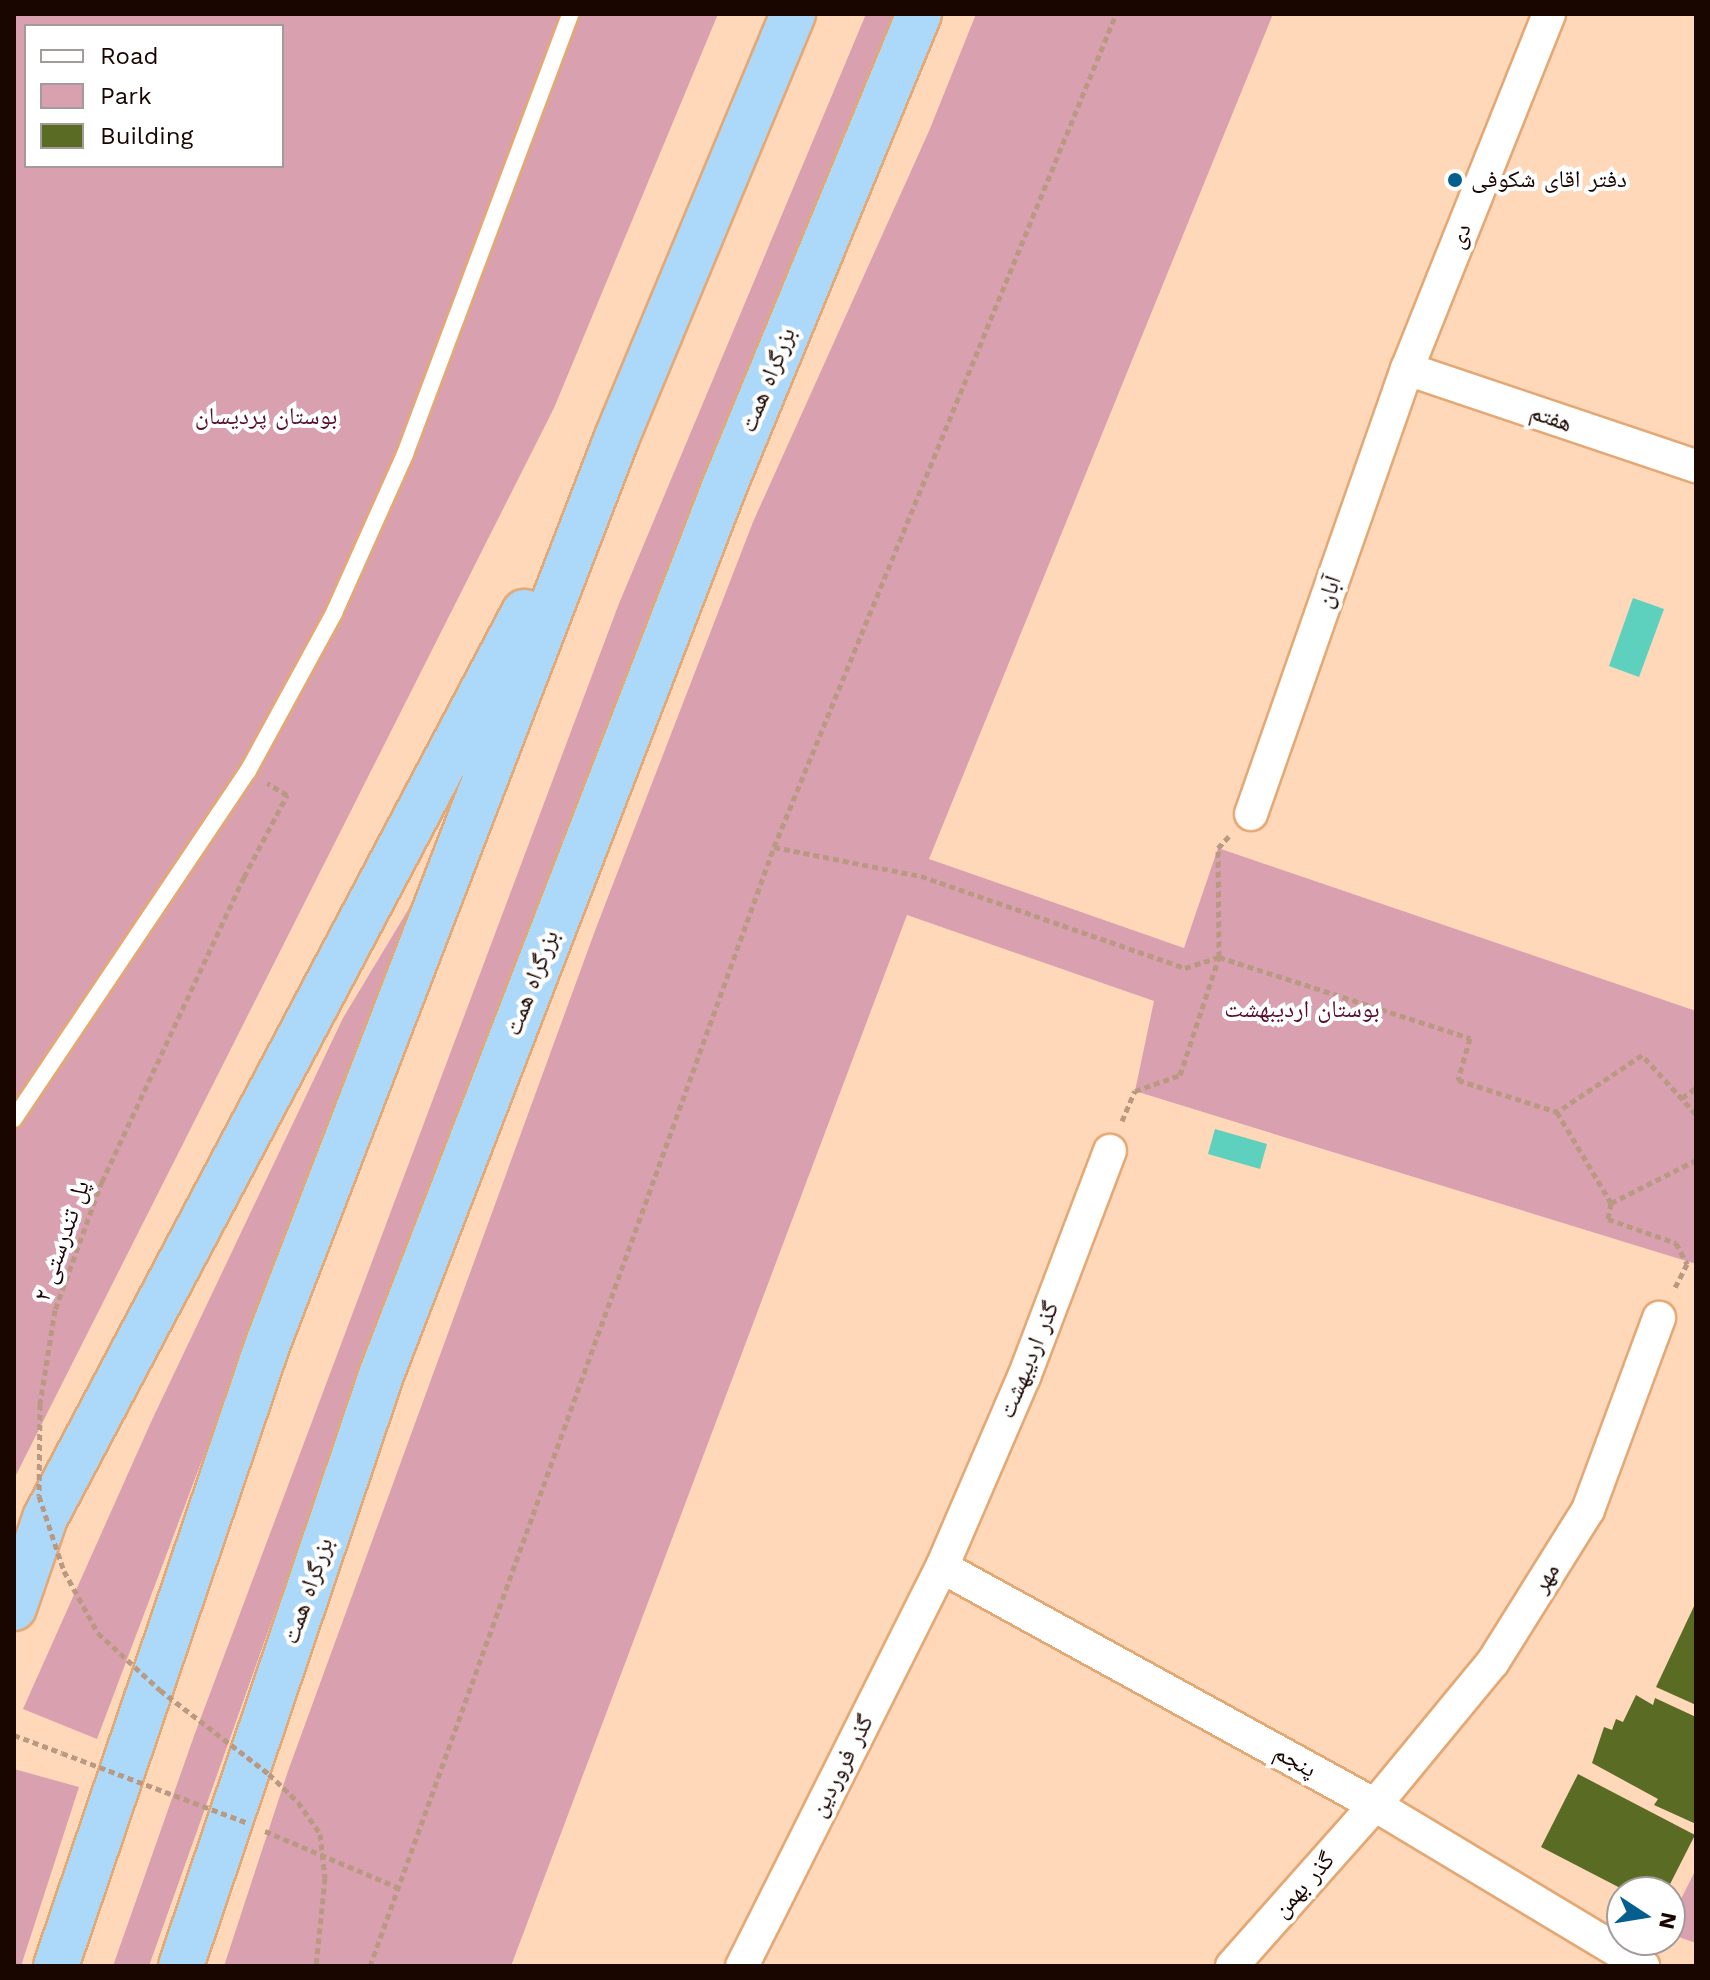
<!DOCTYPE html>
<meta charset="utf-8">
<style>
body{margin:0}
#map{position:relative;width:1710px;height:1980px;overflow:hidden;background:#fed8b9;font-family:"Work Sans","Noto Naskh Arabic",sans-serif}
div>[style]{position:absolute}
.green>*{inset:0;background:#d9a0af}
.water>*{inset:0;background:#5ed0be}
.building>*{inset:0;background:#5a6b24}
.path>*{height:5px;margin-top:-2.5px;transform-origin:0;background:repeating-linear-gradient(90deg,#b99981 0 6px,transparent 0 10px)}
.roads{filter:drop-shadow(2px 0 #e4a874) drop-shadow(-2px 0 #e4a874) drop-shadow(0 2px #e4a874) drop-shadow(0 -2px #e4a874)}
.lane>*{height:16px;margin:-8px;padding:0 8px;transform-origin:8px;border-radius:8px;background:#fff}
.street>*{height:32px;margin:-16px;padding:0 16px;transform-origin:16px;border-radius:16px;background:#fff}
.highway>*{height:44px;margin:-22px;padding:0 22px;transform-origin:22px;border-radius:22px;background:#acd8fa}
.path-bridge>*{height:5px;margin-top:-2.5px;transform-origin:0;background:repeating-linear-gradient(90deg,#b99981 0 6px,transparent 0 10px)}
.dots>*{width:22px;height:22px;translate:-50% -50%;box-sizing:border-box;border:4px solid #fff;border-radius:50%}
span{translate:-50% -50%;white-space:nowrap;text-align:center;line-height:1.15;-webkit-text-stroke:8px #fff;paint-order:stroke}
.poi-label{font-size:24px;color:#1a0600}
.left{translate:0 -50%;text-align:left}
.street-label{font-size:24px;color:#1a0600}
.park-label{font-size:24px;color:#5a0e2d}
.frame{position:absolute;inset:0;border:16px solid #1a0600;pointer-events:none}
.legend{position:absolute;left:24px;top:24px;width:260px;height:144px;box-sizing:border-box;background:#fff;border:2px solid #a39b99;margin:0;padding:10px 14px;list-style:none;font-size:24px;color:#1a0600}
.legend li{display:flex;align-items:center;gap:16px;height:40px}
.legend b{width:40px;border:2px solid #a39b99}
.north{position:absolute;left:1606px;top:1876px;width:80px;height:80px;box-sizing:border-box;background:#fff;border:2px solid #a39b99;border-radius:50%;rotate:102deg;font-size:22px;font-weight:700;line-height:32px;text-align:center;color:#1a0600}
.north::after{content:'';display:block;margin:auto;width:28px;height:36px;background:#045f90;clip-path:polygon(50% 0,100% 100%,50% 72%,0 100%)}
</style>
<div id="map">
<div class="green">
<i style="clip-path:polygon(evenodd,14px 14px,718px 14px,554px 408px,14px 1479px,14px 14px,26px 26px,282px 26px,282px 166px,26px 166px,26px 26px)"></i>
<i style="clip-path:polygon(866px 14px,904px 14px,539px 910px,334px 1446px,149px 1966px,113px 1966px,194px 1736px,618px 606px)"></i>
<i style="clip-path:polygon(976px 14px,1273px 14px,929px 859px,1184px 948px,1218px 848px,1696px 1011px,1696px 1264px,1135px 1091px,1154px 1001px,907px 915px,511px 1966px,224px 1966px,288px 1771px,596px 928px,753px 522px,929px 131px)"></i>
<i style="clip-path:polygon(411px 905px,97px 1739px,23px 1709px,151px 1422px,343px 1018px)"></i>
<i style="clip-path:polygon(14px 1769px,79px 1787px,21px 1966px,14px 1966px)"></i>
<i style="clip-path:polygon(1696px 1869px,1696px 1943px,1670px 1934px,1670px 1921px)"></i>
</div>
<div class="water">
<i style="clip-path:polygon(1633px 598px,1664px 609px,1639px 677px,1609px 666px)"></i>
<i style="clip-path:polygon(1215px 1129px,1267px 1144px,1260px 1169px,1208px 1154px)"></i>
</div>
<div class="building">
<i style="clip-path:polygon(1696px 1602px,1696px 1705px,1656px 1687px)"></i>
<i style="clip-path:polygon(1636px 1695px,1653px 1705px,1655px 1698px,1696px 1717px,1696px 1824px,1654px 1805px,1658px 1799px,1592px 1763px,1604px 1727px,1612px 1730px,1616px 1719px,1623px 1722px)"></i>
<i style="clip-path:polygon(1578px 1774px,1695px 1835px,1666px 1892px,1628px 1892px,1541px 1847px)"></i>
</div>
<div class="path">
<i style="left:774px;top:847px;width:150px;rotate:11.2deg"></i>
<i style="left:921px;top:876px;width:280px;rotate:19.2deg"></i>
<i style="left:1185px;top:968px;width:36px;rotate:-18deg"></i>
<i style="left:1219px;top:957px;width:109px;rotate:-90.5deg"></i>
<i style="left:1218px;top:848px;width:16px;rotate:-47deg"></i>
<i style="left:244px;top:877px;width:93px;rotate:-62.3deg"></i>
<i style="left:287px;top:795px;width:23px;rotate:-149deg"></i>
<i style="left:1682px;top:1098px;width:17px;rotate:-36deg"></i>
<i style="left:1696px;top:1114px;width:80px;rotate:-132.5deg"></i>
<i style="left:1642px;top:1055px;width:102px;rotate:146.2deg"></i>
<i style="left:1557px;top:1112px;width:106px;rotate:59.3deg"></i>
<i style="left:1611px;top:1203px;width:95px;rotate:-26.8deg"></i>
<i style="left:1122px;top:1121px;width:33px;rotate:-67deg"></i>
<i style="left:1135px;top:1091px;width:48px;rotate:-19.6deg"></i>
<i style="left:1180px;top:1075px;width:124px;rotate:-71.7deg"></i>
<i style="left:1219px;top:957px;width:264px;rotate:17.9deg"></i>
<i style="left:1470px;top:1038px;width:44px;rotate:105.9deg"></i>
<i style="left:1458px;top:1080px;width:104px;rotate:17.9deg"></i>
<i style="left:1611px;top:1203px;width:16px;rotate:101deg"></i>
<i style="left:1608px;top:1219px;width:72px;rotate:19.4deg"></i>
<i style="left:1676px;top:1243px;width:24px;rotate:62deg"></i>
<i style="left:1687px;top:1264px;width:30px;rotate:117deg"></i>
<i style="left:14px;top:1735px;width:51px;rotate:20.6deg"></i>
<i style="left:265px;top:1831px;width:143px;rotate:23deg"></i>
<i style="left:370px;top:1966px;width:1190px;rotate:-70.15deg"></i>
<i style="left:774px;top:847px;width:900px;rotate:-67.68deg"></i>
</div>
<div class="roads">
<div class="lane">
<i style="left:14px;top:1119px;width:419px;rotate:-56.1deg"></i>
<i style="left:248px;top:771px;width:180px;rotate:-61.4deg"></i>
<i style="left:334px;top:613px;width:174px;rotate:-65.9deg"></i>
<i style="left:405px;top:454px;width:470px;rotate:-69.4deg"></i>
</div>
<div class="street">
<i style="left:1407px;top:369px;width:305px;rotate:18.6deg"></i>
<i style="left:1251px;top:814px;width:472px;rotate:-70.7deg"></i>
<i style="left:1407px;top:369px;width:382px;rotate:-68.2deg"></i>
<i style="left:942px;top:1567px;width:494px;rotate:28.8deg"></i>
<i style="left:1375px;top:1805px;width:313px;rotate:31deg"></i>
<i style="left:742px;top:1966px;width:446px;rotate:-63.4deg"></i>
<i style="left:942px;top:1567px;width:207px;rotate:-66.7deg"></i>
<i style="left:1024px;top:1377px;width:242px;rotate:-69.2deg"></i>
<i style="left:1232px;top:1966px;width:215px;rotate:-48.4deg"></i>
<i style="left:1375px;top:1805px;width:185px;rotate:-50.5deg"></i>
<i style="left:1493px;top:1662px;width:179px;rotate:-58deg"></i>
<i style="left:1588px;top:1510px;width:205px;rotate:-69.7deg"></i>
</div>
<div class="highway">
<i style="left:14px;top:1608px;width:95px;rotate:-71deg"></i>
<i style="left:45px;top:1518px;width:1025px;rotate:-62.13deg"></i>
<i style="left:56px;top:1966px;width:658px;rotate:-71.21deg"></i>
<i style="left:268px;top:1343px;width:971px;rotate:-68.93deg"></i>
<i style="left:617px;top:437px;width:458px;rotate:-67.4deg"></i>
<i style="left:181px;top:1966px;width:624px;rotate:-71.3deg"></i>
<i style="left:381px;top:1375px;width:952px;rotate:-68.88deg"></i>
<i style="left:724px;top:487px;width:512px;rotate:-67.6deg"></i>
</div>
</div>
<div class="path-bridge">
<i style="left:244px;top:877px;width:336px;rotate:115deg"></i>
<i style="left:102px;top:1181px;width:137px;rotate:110deg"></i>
<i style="left:55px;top:1310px;width:95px;rotate:99.1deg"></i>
<i style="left:40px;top:1404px;width:92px;rotate:90.6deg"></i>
<i style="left:39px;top:1496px;width:79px;rotate:71.6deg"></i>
<i style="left:64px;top:1571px;width:71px;rotate:61.3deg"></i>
<i style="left:98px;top:1633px;width:84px;rotate:42.6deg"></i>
<i style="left:160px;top:1690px;width:138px;rotate:37.6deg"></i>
<i style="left:269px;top:1774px;width:40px;rotate:44deg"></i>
<i style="left:298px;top:1802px;width:39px;rotate:55deg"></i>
<i style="left:320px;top:1834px;width:44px;rotate:83.5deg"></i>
<i style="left:325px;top:1878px;width:88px;rotate:95.8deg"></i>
<i style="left:62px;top:1753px;width:197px;rotate:20.6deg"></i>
</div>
<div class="dots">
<i style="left:1455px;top:180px;background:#045f90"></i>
</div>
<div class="poi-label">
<span class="left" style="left:1471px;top:180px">دفتر اقای شکوفی</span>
</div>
<div class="street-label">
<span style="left:1460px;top:236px;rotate:-68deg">دی</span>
<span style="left:768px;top:380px;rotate:-68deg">بزرگراه همت</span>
<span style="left:1551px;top:418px;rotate:19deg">هفتم</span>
<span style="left:1329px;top:592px;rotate:-71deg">آبان</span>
<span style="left:532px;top:983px;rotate:-69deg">بزرگراه همت</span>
<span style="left:62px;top:1241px;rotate:-71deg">پل تندرستی ۲</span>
<span style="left:1029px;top:1360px;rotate:-68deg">گذر اردیبهشت</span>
<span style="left:1546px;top:1578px;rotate:-58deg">مهر</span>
<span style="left:308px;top:1591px;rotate:-71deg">بزرگراه همت</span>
<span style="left:1295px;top:1761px;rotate:29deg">پنجم</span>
<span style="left:842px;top:1766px;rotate:-63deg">گذر فروردین</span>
<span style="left:1304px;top:1885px;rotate:-48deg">گذر بهمن</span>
</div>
<div class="park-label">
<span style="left:266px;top:417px">بوستان پردیسان</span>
<span style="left:1302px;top:1010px">بوستان اردیبهشت</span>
</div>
<div class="frame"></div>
<ul class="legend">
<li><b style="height:10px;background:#fff"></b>Road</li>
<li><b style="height:22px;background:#d9a0af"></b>Park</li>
<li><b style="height:22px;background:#5a6b24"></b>Building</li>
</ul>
<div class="north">N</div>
</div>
